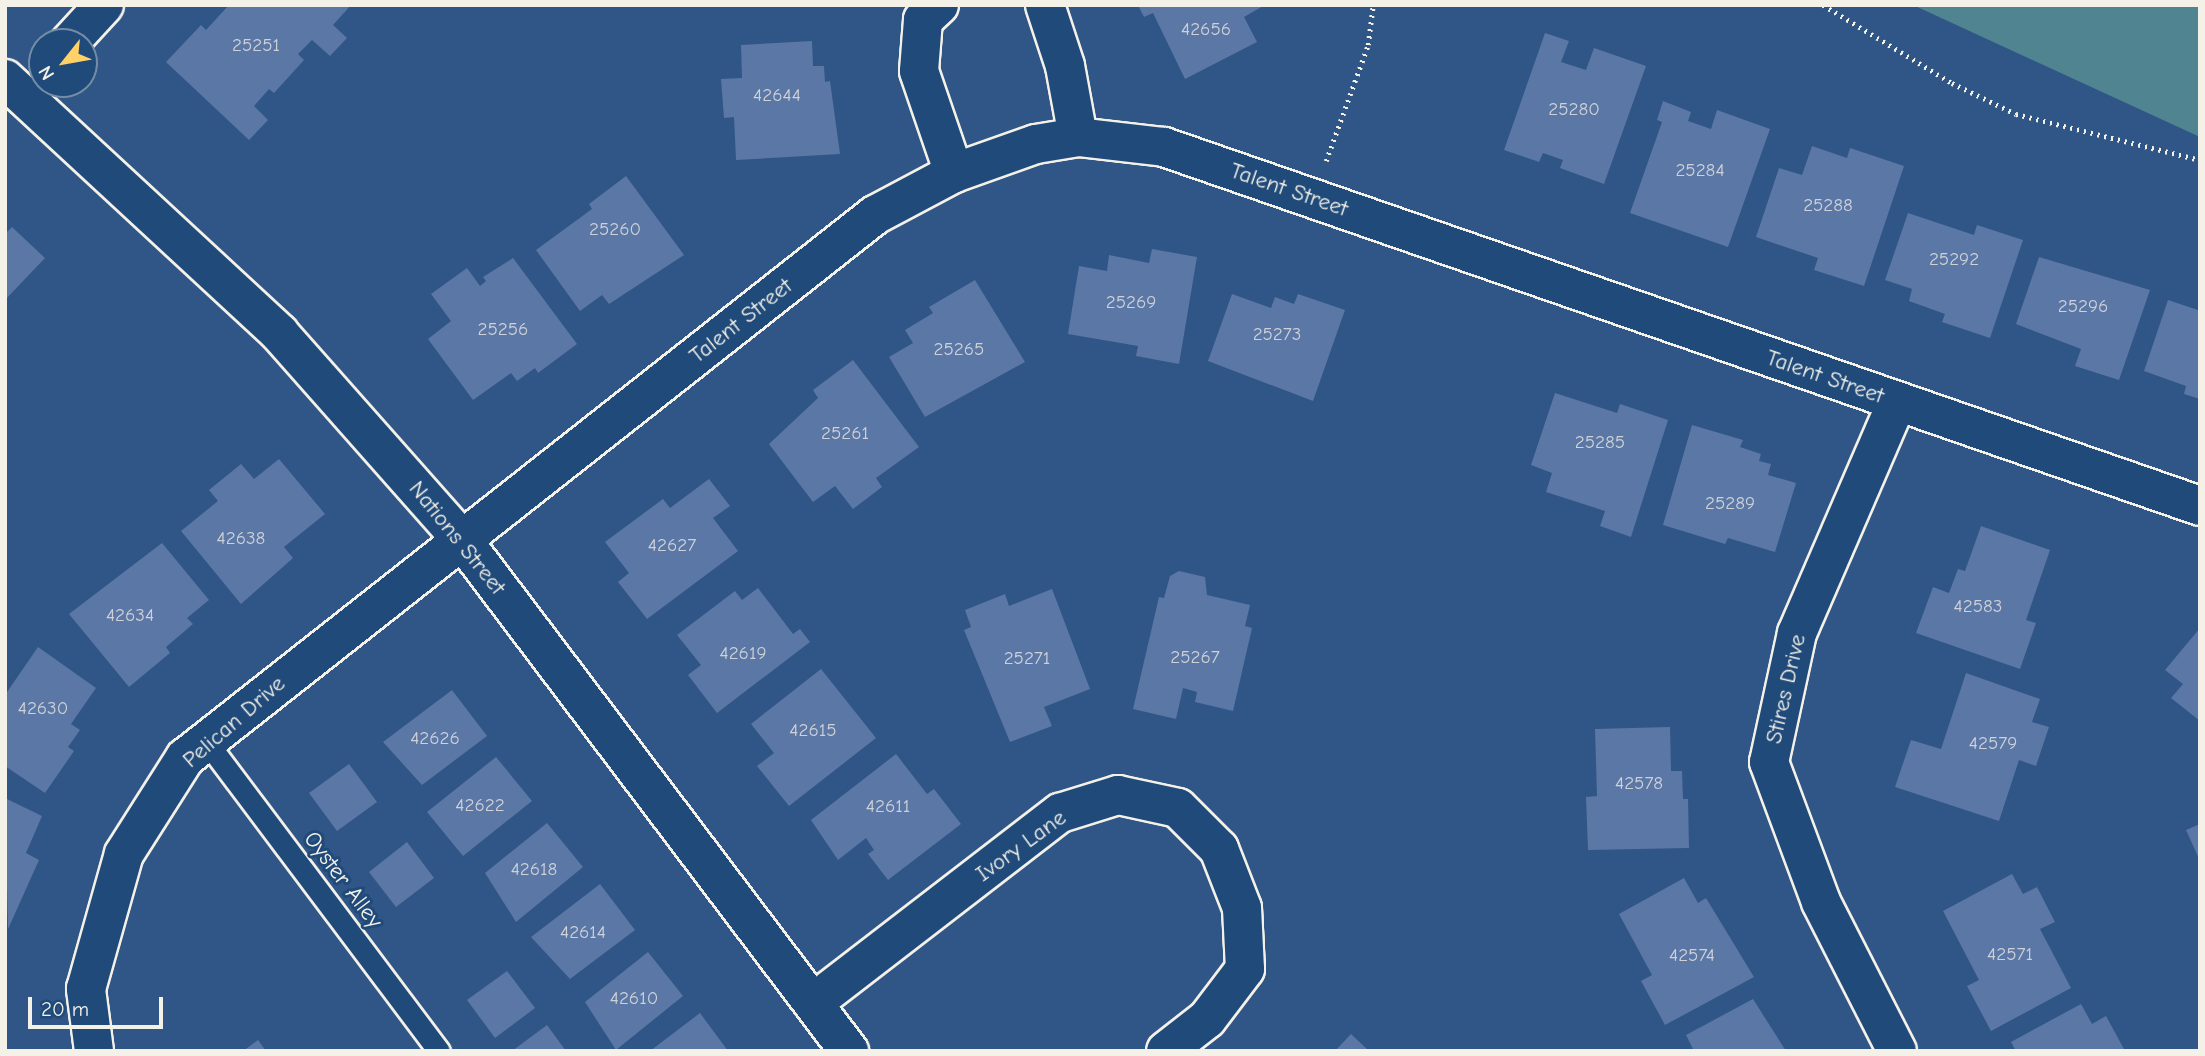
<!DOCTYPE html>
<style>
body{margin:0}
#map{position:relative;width:2205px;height:1056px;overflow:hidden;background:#2f5686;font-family:"Comic Neue",sans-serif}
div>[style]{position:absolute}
.green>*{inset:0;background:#508491}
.building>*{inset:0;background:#5b77a6}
.path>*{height:4.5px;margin-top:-2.25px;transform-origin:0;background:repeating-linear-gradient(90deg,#f4f1e8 0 2px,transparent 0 7px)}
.roads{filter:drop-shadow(2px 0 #f4f1e8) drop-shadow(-2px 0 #f4f1e8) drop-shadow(0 2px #f4f1e8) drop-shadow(0 -2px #f4f1e8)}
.lane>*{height:21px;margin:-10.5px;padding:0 10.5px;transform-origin:10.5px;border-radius:10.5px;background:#1f4a7a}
.street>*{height:38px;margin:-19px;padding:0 19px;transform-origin:19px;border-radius:19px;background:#1f4a7a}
span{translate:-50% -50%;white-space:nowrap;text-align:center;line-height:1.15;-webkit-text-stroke:6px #1f4a7a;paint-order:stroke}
.number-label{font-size:19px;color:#ced2d8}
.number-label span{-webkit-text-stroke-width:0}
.street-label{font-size:23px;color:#f4f1e8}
.frame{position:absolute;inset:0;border:7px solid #f4f1e8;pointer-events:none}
.north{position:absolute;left:28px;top:28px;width:70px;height:70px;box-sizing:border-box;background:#1f4a7a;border:2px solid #748da6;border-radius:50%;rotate:239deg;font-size:19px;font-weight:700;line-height:28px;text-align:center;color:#f4f1e8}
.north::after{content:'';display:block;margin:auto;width:24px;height:32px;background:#ffd166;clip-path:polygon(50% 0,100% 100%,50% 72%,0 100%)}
.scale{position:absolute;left:28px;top:997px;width:135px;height:32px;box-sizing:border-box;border:4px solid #f4f1e8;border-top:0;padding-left:9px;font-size:21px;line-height:24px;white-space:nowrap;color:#f4f1e8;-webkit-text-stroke:5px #1f4a7a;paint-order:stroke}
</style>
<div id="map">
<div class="green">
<i style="clip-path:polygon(1913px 5px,2200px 5px,2200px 137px)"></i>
</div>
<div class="building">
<i style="clip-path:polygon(229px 5px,351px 5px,333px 25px,347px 38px,330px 56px,312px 40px,298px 54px,304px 60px,274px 93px,269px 89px,254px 106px,268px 120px,249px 140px,166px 62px,201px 25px,206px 30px)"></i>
<i style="clip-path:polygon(1138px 5px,1265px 5px,1244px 17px,1257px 42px,1185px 79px,1153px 13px,1144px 17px)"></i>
<i style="clip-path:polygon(1545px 33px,1569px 41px,1561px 62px,1586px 70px,1594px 48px,1646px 66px,1604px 184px,1560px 168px,1563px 160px,1543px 153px,1539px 162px,1504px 150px)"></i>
<i style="clip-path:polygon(812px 41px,813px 66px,824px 66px,825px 82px,830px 81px,840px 154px,736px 160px,734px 117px,724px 118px,721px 79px,742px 78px,741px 45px)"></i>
<i style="clip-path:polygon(1663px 101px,1691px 112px,1688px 121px,1711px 129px,1717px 110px,1770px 129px,1728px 247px,1630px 213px,1662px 122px,1657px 120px)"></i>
<i style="clip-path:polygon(1812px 146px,1847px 158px,1850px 148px,1904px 166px,1864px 286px,1814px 270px,1818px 258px,1756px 237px,1779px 168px,1802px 175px)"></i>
<i style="clip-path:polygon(626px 176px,684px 255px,609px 304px,602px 295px,580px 311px,536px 250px,592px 209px,589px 204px)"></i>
<i style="clip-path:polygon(1908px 213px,1974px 235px,1977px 225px,2023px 240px,1990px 338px,1942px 322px,1945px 314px,1909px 301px,1912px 289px,1885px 280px)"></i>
<i style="clip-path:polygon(12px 227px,45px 258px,5px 300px,5px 234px)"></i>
<i style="clip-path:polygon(1152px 249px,1197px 257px,1179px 364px,1136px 356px,1138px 346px,1068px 334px,1079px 266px,1107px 271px,1109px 255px,1149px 263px)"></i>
<i style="clip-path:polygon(2039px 257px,2150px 290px,2119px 380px,2075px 366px,2081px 349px,2016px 324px)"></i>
<i style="clip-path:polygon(513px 258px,577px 344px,538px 373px,535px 368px,517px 381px,511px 373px,473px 400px,428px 339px,451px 321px,431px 294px,467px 268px,480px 286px,486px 281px,483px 277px)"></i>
<i style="clip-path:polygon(975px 280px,1025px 362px,925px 417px,889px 357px,913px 343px,905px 330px,933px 313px,929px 307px)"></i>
<i style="clip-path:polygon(1232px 294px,1271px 308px,1275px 297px,1294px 304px,1298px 294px,1345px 310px,1313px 401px,1208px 361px)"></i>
<i style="clip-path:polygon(2168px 300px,2198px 310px,2200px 305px,2200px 399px,2184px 394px,2186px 386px,2144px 371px)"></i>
<i style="clip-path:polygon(853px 360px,919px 447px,876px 478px,882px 487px,853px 509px,835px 486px,813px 502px,769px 444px,818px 398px,813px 390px)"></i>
<i style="clip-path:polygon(1555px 393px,1617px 413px,1620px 404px,1668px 420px,1631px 537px,1600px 526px,1605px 511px,1546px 492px,1552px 473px,1531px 465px)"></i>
<i style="clip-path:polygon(1692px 425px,1743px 440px,1740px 447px,1761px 454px,1759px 461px,1771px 464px,1768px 475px,1796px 483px,1775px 552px,1728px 538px,1725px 544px,1663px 525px)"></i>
<i style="clip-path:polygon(279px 459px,325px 514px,284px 547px,293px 558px,241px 604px,181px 531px,218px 501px,209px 490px,241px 464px,254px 479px)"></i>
<i style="clip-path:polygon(709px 479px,730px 506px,713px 518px,738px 551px,647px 619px,618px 582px,629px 573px,605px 542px,663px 499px,670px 508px)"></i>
<i style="clip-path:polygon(1981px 526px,2050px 550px,2026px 620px,2036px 623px,2020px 669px,1916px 633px,1933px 587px,1949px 593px,1958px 569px,1965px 571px)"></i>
<i style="clip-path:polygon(162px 543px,209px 600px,187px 618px,193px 624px,166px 647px,170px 653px,129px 687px,69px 614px)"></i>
<i style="clip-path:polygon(1179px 571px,1205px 577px,1207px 595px,1250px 605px,1245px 626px,1252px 628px,1233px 711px,1195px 702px,1197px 692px,1183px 688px,1176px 719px,1133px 709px,1159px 597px,1164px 598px,1170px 576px)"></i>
<i style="clip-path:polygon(758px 588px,793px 634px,800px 629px,810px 642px,717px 713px,688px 675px,701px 665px,677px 635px,735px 591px,742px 600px)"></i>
<i style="clip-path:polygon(1052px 589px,1090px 689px,1044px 707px,1052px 726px,1010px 742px,964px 630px,971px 627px,965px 610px,1005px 594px,1009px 606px)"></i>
<i style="clip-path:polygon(2200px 628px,2200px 721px,2171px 698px,2183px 684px,2165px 670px)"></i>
<i style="clip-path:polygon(38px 647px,96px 688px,71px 724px,80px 730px,68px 747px,74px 751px,45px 793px,5px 766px,5px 695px)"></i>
<i style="clip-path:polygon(821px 669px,876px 738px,789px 806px,757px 766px,774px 753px,751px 724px)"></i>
<i style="clip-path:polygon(1966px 673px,2040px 699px,2032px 722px,2049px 727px,2036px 766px,2019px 760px,1999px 821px,1895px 787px,1911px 740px,1941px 749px)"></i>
<i style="clip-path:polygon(452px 690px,487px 736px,422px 785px,383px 742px)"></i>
<i style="clip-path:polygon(1670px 727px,1671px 771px,1682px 771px,1683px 799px,1688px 799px,1689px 848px,1588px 850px,1586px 797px,1597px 796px,1595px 729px)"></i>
<i style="clip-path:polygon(896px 754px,927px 794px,934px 789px,961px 824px,888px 880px,868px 854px,874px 850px,866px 838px,838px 860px,811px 820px)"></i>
<i style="clip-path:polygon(496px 757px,532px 801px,463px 856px,427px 812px)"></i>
<i style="clip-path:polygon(349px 764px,377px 802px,337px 831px,309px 793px)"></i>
<i style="clip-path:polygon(5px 798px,42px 816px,26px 853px,39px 860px,8px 929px)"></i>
<i style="clip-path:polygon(547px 823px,583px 867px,516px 922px,485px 873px)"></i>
<i style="clip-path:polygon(2200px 824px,2200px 861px,2186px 830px)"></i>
<i style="clip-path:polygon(407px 842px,434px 878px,396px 907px,369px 872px)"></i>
<i style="clip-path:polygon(2012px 874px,2023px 894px,2037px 887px,2055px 922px,2040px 929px,2071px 988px,1991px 1031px,1967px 986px,1979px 980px,1943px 911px)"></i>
<i style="clip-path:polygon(1684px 878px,1698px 903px,1706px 898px,1754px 977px,1665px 1025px,1641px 981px,1652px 975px,1619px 914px)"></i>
<i style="clip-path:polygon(600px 884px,635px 930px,570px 979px,531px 937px)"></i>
<i style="clip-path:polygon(648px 952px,683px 996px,616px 1050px,585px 1002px)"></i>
<i style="clip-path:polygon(507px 971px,535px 1008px,495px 1038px,467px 1000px)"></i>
<i style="clip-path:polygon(1753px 999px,1786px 1051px,1694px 1051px,1686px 1035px)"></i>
<i style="clip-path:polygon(2081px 1004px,2092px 1024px,2106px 1016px,2125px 1051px,2016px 1051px,2011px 1042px)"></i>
<i style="clip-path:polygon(700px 1013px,728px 1051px,650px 1051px)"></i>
<i style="clip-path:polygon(547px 1025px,566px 1051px,512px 1051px)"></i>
<i style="clip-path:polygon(1351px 1034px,1369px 1051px,1335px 1051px)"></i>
<i style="clip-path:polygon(258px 1040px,266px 1051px,243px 1051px)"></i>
</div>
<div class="path">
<i style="left:1823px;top:5px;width:151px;rotate:31.2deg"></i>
<i style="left:1952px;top:83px;width:71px;rotate:25.8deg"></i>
<i style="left:2016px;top:114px;width:190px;rotate:14deg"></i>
<i style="left:1326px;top:161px;width:123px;rotate:-70.1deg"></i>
<i style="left:1368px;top:45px;width:40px;rotate:-82.9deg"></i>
</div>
<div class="roads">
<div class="lane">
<i style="left:206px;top:741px;width:388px;rotate:53.1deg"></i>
</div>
<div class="street">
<i style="left:939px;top:5px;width:22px;rotate:137deg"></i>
<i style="left:923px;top:20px;width:51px;rotate:94.5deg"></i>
<i style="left:919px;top:71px;width:108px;rotate:71.1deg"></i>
<i style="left:1045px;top:5px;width:64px;rotate:71.8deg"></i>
<i style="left:1065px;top:66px;width:72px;rotate:79.6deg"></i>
<i style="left:70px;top:42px;width:50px;rotate:-47.4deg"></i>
<i style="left:5px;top:79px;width:374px;rotate:42.8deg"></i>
<i style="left:279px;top:333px;width:278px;rotate:48.5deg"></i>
<i style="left:463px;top:541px;width:640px;rotate:52.88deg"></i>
<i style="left:1897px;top:402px;width:252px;rotate:113.4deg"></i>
<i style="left:1797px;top:633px;width:132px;rotate:102.2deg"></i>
<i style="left:1769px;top:762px;width:149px;rotate:69.6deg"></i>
<i style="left:1821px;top:902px;width:167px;rotate:63deg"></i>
<i style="left:813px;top:1003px;width:312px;rotate:-37.6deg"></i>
<i style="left:1060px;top:813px;width:61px;rotate:-17.2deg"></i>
<i style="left:1118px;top:795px;width:61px;rotate:12.2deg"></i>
<i style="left:1178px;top:808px;width:58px;rotate:45deg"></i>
<i style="left:1219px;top:849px;width:63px;rotate:68.7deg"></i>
<i style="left:1242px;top:908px;width:61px;rotate:87.2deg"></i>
<i style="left:1245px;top:969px;width:63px;rotate:127.2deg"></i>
<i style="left:1207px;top:1019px;width:52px;rotate:142deg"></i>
<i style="left:94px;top:1051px;width:63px;rotate:-97.4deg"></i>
<i style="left:86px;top:989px;width:140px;rotate:-74.3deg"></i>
<i style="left:124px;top:854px;width:114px;rotate:-57.6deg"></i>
<i style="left:185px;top:758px;width:878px;rotate:-38.2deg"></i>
<i style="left:875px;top:215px;width:89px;rotate:-28deg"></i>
<i style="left:954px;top:173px;width:87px;rotate:-19.5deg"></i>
<i style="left:1036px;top:144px;width:43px;rotate:-9.5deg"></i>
<i style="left:1078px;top:137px;width:87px;rotate:6.6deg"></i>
<i style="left:1164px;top:147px;width:1096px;rotate:19.11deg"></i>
</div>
</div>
<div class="number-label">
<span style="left:1206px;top:30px">42656</span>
<span style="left:256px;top:46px">25251</span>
<span style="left:777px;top:96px">42644</span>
<span style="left:1574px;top:110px">25280</span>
<span style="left:1700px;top:171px">25284</span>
<span style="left:1828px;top:206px">25288</span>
<span style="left:615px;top:230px">25260</span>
<span style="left:1954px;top:260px">25292</span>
<span style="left:1131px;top:303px">25269</span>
<span style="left:2083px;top:307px">25296</span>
<span style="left:503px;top:330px">25256</span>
<span style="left:1277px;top:335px">25273</span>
<span style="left:959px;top:350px">25265</span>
<span style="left:845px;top:434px">25261</span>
<span style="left:1600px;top:443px">25285</span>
<span style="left:1730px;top:504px">25289</span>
<span style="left:241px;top:539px">42638</span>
<span style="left:672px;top:546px">42627</span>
<span style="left:1978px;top:607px">42583</span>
<span style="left:130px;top:616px">42634</span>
<span style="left:743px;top:654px">42619</span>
<span style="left:1195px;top:658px">25267</span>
<span style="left:1027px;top:659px">25271</span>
<span style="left:43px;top:709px">42630</span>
<span style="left:813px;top:731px">42615</span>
<span style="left:435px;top:739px">42626</span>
<span style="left:1993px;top:744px">42579</span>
<span style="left:1639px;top:784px">42578</span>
<span style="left:480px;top:806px">42622</span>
<span style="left:888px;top:807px">42611</span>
<span style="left:534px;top:870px">42618</span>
<span style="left:583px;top:933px">42614</span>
<span style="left:2010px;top:955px">42571</span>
<span style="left:1692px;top:956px">42574</span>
<span style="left:634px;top:999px">42610</span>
</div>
<div class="street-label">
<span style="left:1289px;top:190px;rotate:19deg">Talent Street</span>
<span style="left:741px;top:321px;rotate:-38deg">Talent Street</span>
<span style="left:1825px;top:377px;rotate:19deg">Talent Street</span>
<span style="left:457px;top:538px;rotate:51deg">Nations Street</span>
<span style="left:1786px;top:689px;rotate:-77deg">Stires Drive</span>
<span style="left:234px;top:722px;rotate:-41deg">Pelican Drive</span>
<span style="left:1021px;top:846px;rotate:-36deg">Ivory Lane</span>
<span style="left:343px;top:880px;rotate:53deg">Oyster Alley</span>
</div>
<div class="frame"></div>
<div class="north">N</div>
<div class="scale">20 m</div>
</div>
